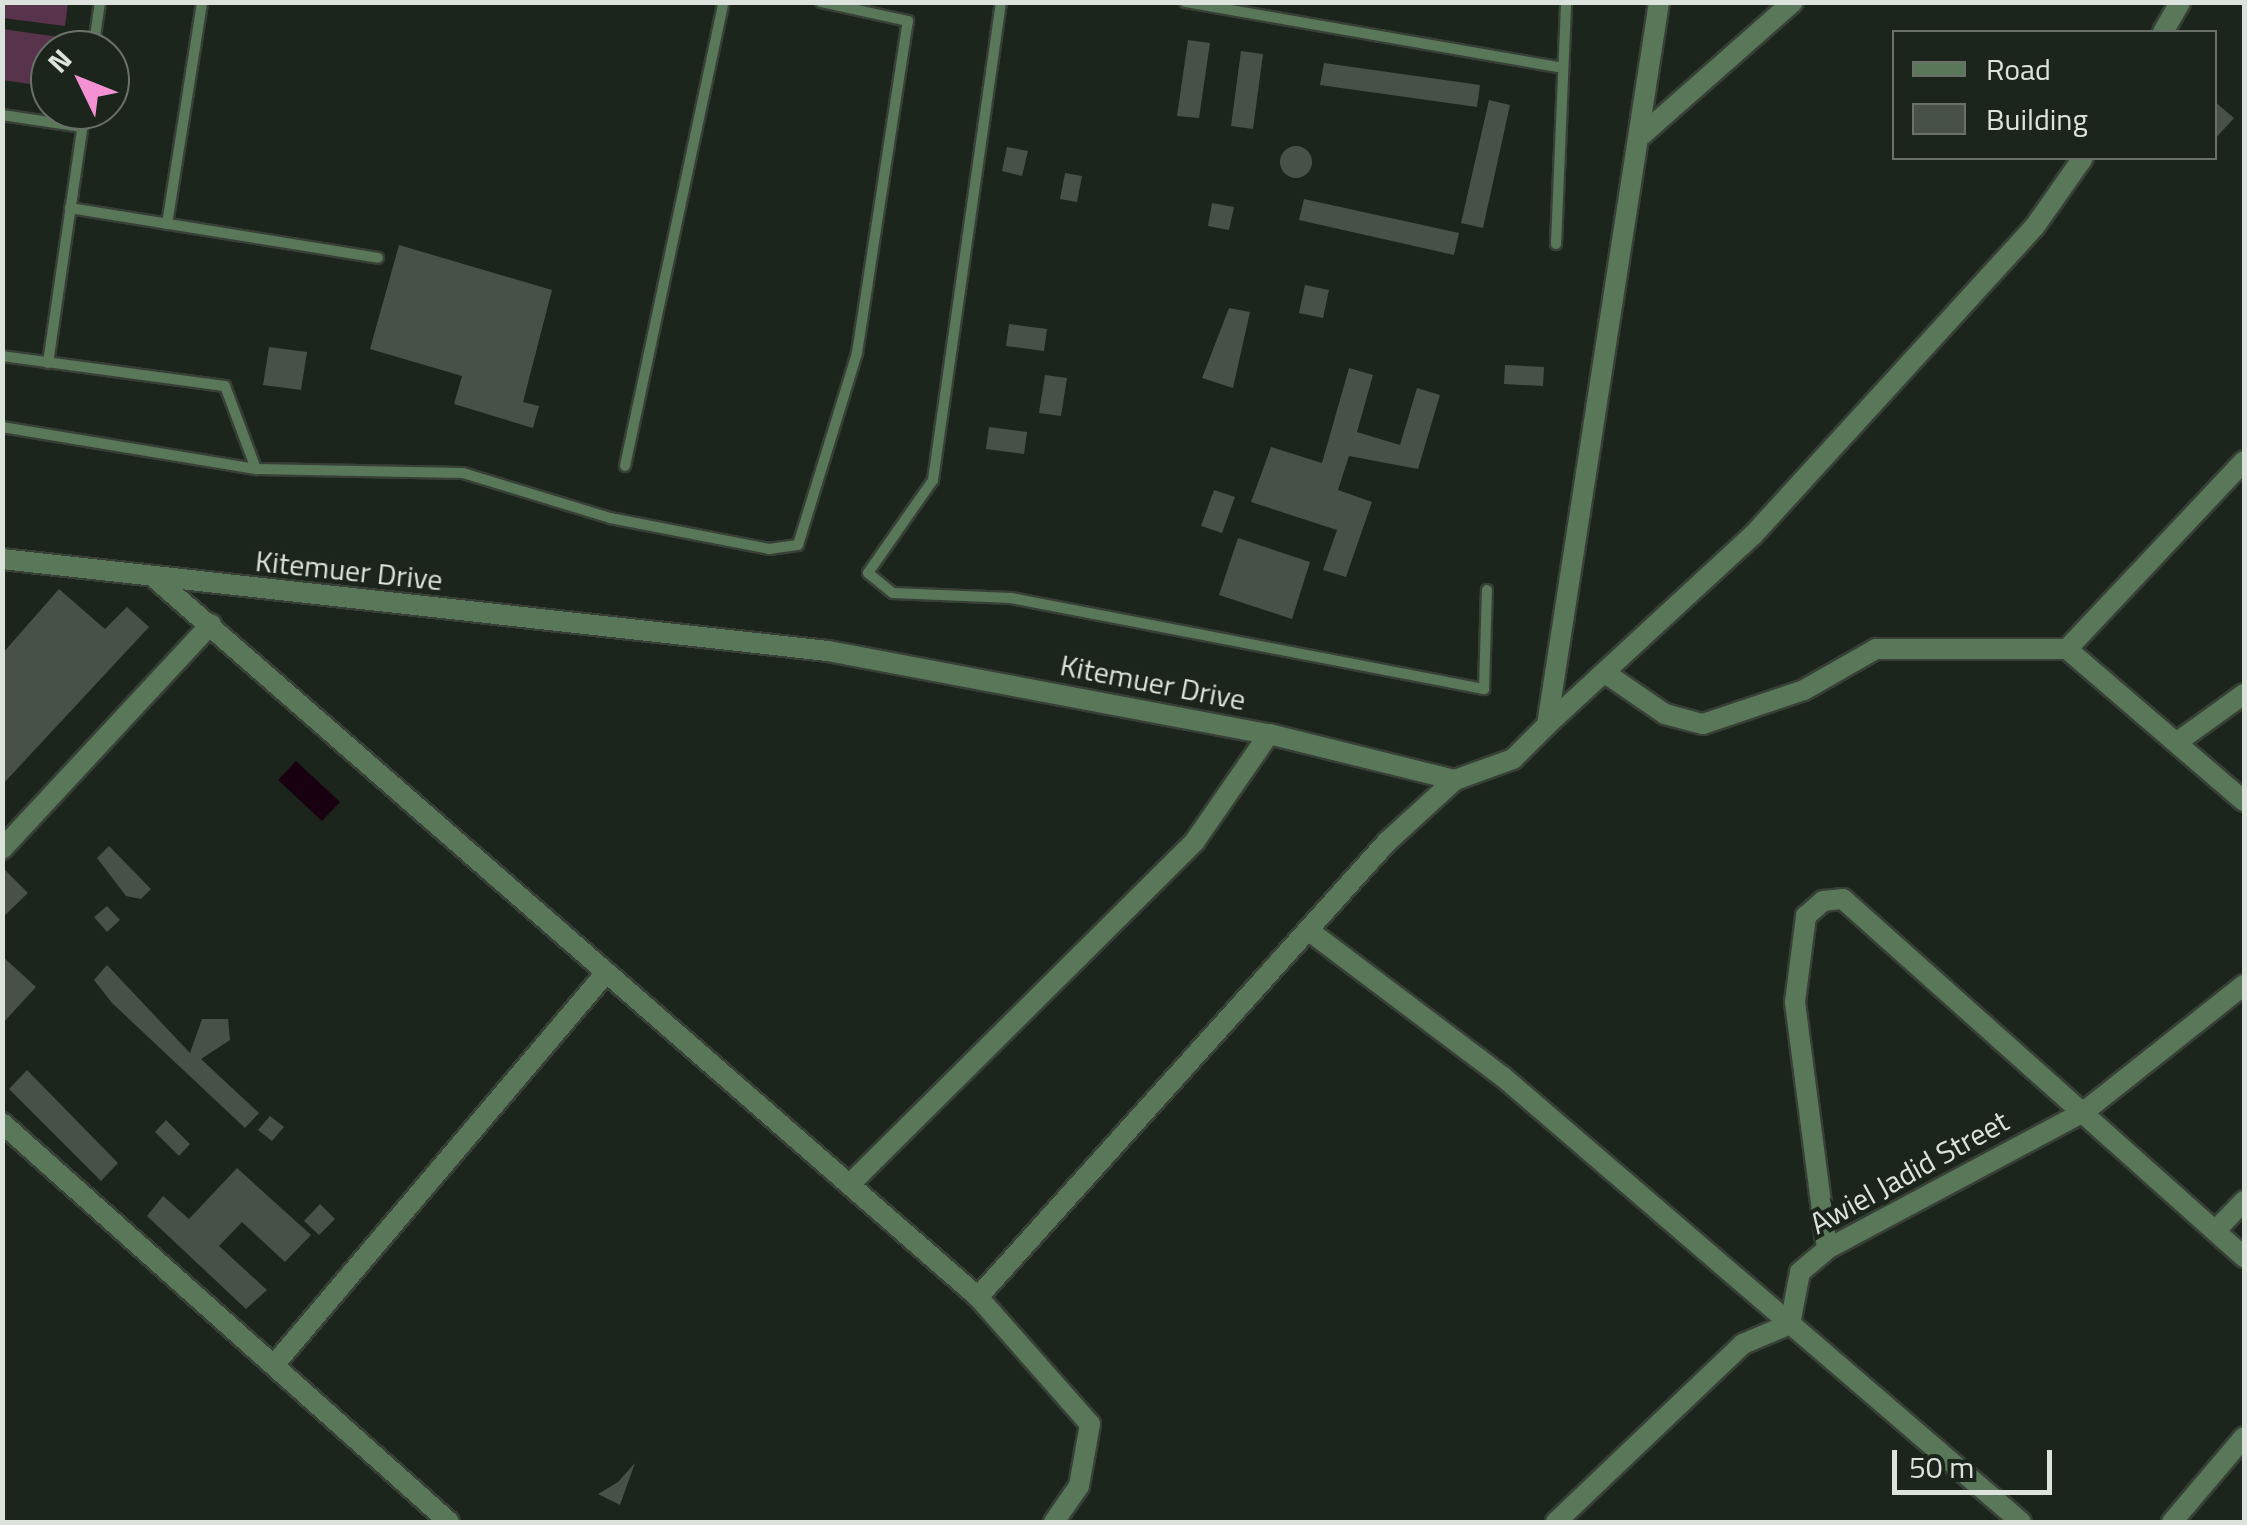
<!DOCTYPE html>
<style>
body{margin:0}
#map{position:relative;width:2247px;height:1525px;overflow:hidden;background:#1c251c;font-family:"Titillium Web",sans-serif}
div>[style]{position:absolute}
.green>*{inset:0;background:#58344c}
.water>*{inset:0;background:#190011}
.building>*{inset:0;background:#475147}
.round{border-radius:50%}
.roads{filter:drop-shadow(2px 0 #373f37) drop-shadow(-2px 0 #373f37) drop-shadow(0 2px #373f37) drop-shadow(0 -2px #373f37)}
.lane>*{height:10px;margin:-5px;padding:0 5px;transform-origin:5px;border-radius:5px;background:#597759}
.street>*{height:20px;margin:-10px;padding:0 10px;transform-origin:10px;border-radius:10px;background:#597759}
span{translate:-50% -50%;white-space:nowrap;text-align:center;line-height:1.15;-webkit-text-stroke:8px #1c251c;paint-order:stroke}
.street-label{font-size:30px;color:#dce2dc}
.frame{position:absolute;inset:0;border:5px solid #dce2dc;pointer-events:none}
.legend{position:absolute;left:1892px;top:30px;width:325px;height:130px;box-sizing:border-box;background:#1c251c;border:2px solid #697169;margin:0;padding:12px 18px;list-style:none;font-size:30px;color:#dce2dc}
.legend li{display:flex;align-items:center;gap:20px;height:50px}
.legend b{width:50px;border:2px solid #697169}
.north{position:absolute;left:30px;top:30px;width:100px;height:100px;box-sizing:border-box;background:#1c251c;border:2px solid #697169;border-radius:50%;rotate:313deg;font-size:28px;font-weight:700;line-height:40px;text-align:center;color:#dce2dc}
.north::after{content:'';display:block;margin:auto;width:35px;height:45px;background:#f491d3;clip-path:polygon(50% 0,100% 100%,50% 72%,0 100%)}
.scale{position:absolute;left:1892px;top:1450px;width:160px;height:45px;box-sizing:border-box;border:5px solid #dce2dc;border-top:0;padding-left:12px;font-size:30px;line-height:35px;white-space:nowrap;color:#dce2dc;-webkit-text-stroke:8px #1c251c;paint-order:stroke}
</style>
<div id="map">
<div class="green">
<i style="clip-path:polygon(3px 2px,68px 3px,65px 26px,3px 18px)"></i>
<i style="clip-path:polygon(3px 29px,65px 38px,63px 50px,50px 50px,50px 87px,3px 80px)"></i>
</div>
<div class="water">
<i style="clip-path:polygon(296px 761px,340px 802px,322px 821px,278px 780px)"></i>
</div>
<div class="building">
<i style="clip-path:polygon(1188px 40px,1210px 43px,1199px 118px,1177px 116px)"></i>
<i style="clip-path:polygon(1241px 51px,1263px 54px,1253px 129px,1231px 126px)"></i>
<i style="clip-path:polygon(1324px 63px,1480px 85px,1477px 107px,1320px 85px)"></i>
<i style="clip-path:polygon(1489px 100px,1510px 105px,1483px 228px,1461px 223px)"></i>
<i style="clip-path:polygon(2214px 101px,2234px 118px,2214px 140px)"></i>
<i class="round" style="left:1280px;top:146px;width:32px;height:32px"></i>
<i style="clip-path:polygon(1007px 147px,1028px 151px,1022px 176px,1002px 171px)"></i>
<i style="clip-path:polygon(1065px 173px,1082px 176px,1077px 202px,1060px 199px)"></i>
<i style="clip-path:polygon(1304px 199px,1459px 233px,1454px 255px,1299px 220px)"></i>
<i style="clip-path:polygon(1212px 203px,1234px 207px,1229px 230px,1208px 226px)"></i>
<i style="clip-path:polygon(399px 245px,552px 290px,523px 402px,539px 406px,533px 428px,454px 404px,462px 376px,370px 349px)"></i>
<i style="clip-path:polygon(1305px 285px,1329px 290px,1323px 318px,1299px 313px)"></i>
<i style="clip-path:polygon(1229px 308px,1250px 312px,1233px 388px,1202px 378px)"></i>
<i style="clip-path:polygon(1009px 324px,1047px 329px,1044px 351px,1006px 346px)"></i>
<i style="clip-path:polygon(269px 347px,307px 352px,301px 390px,263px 385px)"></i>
<i style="clip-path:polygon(1505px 365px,1544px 367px,1543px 386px,1504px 384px)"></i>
<i style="clip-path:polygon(1349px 368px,1373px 375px,1357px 432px,1400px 445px,1417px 388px,1440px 395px,1418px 469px,1349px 456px,1338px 490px,1372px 502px,1346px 577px,1323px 570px,1337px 530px,1251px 502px,1271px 447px,1322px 463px)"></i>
<i style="clip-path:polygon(1045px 375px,1067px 378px,1061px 416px,1039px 413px)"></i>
<i style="clip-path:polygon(989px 427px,1027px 432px,1024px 454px,986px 449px)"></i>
<i style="clip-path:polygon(1214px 490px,1235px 497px,1222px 533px,1201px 526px)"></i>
<i style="clip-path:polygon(1238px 538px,1310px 562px,1292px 619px,1219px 595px)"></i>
<i style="clip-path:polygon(59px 589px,105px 629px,127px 607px,149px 627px,2px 785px,2px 654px)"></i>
<i style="clip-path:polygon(109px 846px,151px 889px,141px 899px,126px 896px,97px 858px)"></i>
<i style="clip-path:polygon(2px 867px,28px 893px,2px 918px)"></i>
<i style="clip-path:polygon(107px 906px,120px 920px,107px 932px,94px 917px)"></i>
<i style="clip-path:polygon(2px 956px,36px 987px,2px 1024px)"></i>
<i style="clip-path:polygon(107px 965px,190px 1053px,202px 1019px,228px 1019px,230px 1040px,201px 1059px,259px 1113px,245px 1128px,112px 1003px,94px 980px)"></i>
<i style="clip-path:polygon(27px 1070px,118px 1163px,101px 1181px,9px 1089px)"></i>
<i style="clip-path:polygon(270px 1116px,284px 1127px,272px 1141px,258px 1130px)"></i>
<i style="clip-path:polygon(166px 1120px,190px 1144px,179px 1156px,155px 1132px)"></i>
<i style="clip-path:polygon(237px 1168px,311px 1235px,285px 1262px,242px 1222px,219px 1246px,267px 1290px,246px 1309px,147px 1216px,163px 1196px,189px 1219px)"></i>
<i style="clip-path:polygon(320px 1204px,335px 1219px,319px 1235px,304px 1221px)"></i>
<i style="clip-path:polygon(635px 1463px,620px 1505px,598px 1494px,618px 1482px)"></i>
</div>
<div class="roads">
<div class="lane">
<i style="left:1001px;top:2px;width:483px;rotate:98.1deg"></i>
<i style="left:933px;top:480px;width:113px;rotate:125deg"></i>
<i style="left:868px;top:573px;width:32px;rotate:39deg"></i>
<i style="left:893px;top:593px;width:118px;rotate:2.4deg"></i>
<i style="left:1011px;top:598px;width:482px;rotate:10.9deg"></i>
<i style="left:1484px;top:689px;width:99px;rotate:-88.3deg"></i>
<i style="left:1185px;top:2px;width:379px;rotate:9.9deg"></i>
<i style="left:93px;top:50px;width:49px;rotate:-81.7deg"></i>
<i style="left:2px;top:115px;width:81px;rotate:8.5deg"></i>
<i style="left:70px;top:208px;width:312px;rotate:9.2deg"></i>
<i style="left:167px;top:224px;width:225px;rotate:-81deg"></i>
<i style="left:1556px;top:244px;width:242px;rotate:-87.6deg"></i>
<i style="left:2px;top:356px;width:225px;rotate:7.7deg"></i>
<i style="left:225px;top:386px;width:89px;rotate:69.5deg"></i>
<i style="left:48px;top:363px;width:256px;rotate:-81.7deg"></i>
<i style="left:2px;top:427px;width:257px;rotate:9.4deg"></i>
<i style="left:256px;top:469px;width:207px;rotate:1.1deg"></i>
<i style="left:463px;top:473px;width:154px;rotate:17deg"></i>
<i style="left:610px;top:518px;width:162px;rotate:11deg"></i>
<i style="left:769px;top:549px;width:29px;rotate:-8deg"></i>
<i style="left:798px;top:545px;width:201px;rotate:-72.9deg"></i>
<i style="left:857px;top:353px;width:336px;rotate:-81.3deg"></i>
<i style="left:908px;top:21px;width:89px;rotate:-167.7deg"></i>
<i style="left:625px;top:466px;width:474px;rotate:-78deg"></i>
</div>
<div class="street">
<i style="left:2163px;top:32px;width:34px;rotate:-60deg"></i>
<i style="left:1642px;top:135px;width:201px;rotate:-41.4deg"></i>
<i style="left:2px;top:559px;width:831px;rotate:6.36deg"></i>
<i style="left:828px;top:651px;width:449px;rotate:10.7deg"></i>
<i style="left:1269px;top:734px;width:192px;rotate:13.9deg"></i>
<i style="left:1455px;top:780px;width:62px;rotate:-19.9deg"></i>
<i style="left:1513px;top:759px;width:48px;rotate:-45deg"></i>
<i style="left:1547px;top:725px;width:732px;rotate:-81.19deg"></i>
<i style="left:157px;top:580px;width:1090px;rotate:41.13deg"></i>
<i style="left:978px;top:1297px;width:169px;rotate:48.6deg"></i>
<i style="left:1090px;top:1424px;width:63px;rotate:100.1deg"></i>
<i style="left:1079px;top:1486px;width:44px;rotate:124.8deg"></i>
<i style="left:2067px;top:649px;width:233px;rotate:40.7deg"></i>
<i style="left:1608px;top:675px;width:69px;rotate:34.4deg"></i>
<i style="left:1665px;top:714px;width:39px;rotate:15deg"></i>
<i style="left:1703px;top:724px;width:107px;rotate:-18.6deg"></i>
<i style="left:1804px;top:690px;width:83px;rotate:-29.7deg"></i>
<i style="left:1876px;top:649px;width:191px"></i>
<i style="left:2067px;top:649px;width:258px;rotate:-46.7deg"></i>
<i style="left:1547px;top:725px;width:280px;rotate:-42.7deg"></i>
<i style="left:1753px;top:535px;width:418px;rotate:-47.6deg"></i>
<i style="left:2035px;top:226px;width:83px;rotate:-54.8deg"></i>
<i style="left:2180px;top:740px;width:79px;rotate:-35.7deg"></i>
<i style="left:2px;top:849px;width:307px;rotate:-47.1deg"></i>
<i style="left:1308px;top:930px;width:243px;rotate:37deg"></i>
<i style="left:1502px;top:1076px;width:684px;rotate:40.67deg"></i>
<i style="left:2px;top:1123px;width:599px;rotate:41.75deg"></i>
<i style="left:851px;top:1183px;width:485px;rotate:-44.8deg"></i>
<i style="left:1195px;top:841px;width:130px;rotate:-55.3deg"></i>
<i style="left:2215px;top:1231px;width:42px;rotate:-46deg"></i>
<i style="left:1827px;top:1249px;width:249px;rotate:-97.4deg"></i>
<i style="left:1795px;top:1002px;width:87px;rotate:-82.7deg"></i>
<i style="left:1806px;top:916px;width:23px;rotate:-41deg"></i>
<i style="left:1823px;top:901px;width:20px;rotate:-6deg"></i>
<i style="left:1843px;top:899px;width:538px;rotate:41.76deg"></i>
<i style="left:978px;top:1297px;width:612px;rotate:-48.05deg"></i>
<i style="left:1387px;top:842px;width:92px;rotate:-42.4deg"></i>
<i style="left:1790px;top:1324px;width:53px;rotate:-79.1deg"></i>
<i style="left:1800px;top:1272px;width:35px;rotate:-40deg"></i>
<i style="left:1827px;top:1249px;width:293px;rotate:-28.1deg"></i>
<i style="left:2085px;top:1111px;width:203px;rotate:-38.4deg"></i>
<i style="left:274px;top:1365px;width:512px;rotate:-49.75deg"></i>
<i style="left:1556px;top:1522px;width:258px;rotate:-43.6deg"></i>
<i style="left:1743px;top:1344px;width:51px;rotate:-23.1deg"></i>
<i style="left:2172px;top:1522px;width:111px;rotate:-49.7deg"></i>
</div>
</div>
<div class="street-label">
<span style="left:349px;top:570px;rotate:6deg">Kitemuer Drive</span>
<span style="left:1153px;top:682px;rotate:11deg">Kitemuer Drive</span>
<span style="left:1909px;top:1172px;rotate:-29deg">Awiel Jadid Street</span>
</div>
<div class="frame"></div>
<ul class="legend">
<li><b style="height:12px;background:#597759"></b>Road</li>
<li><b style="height:28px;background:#475147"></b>Building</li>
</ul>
<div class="north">N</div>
<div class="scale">50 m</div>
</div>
